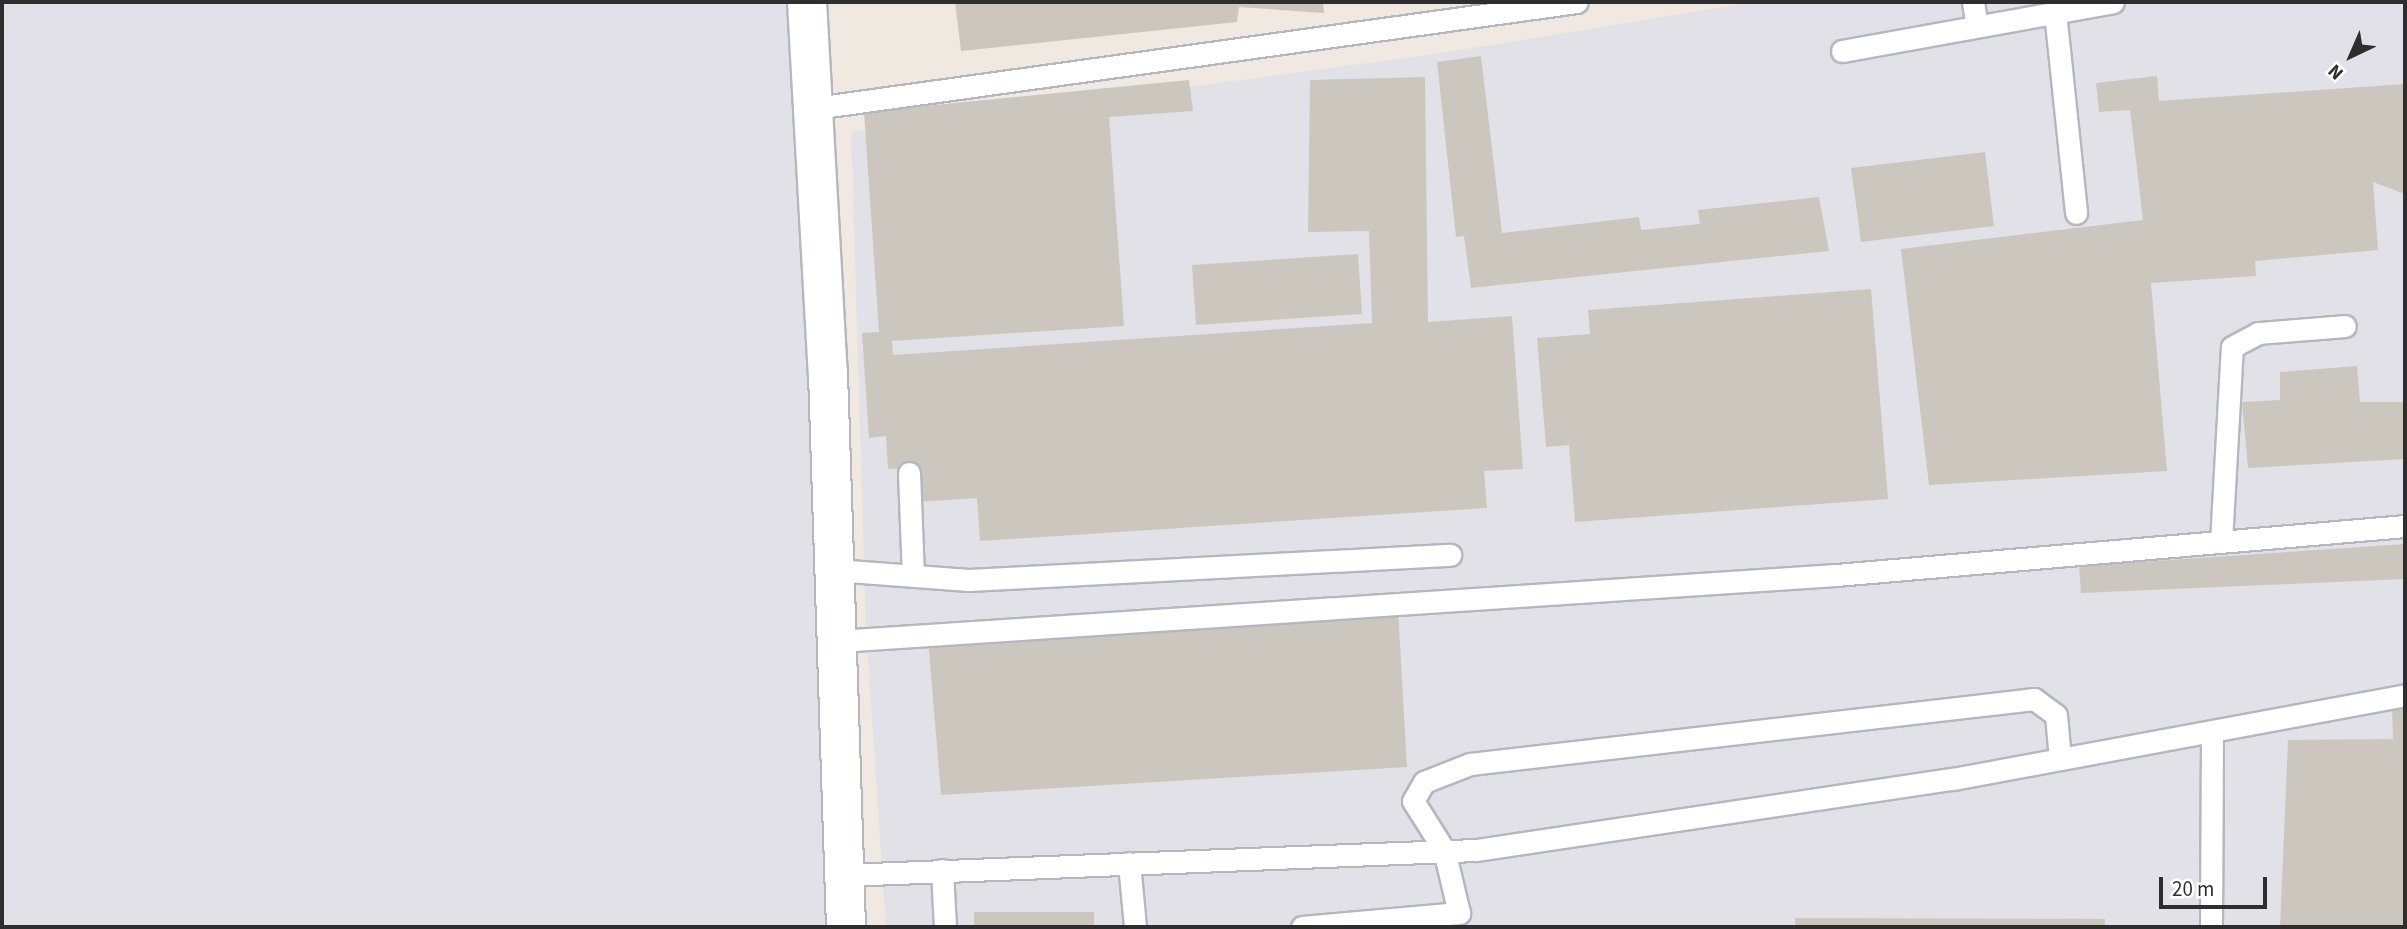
<!DOCTYPE html>
<style>
body{margin:0}
#map{position:relative;width:2407px;height:929px;overflow:hidden;background:#efe9e1;font-family:"Source Sans 3",sans-serif}
div>[style]{position:absolute}
.industrial>*{inset:0;background:#e3e1e8}
.building>*{inset:0;background:#cbc7bf}
.roads{filter:drop-shadow(2px 0 #b4b7c1) drop-shadow(-2px 0 #b4b7c1) drop-shadow(0 2px #b4b7c1) drop-shadow(0 -2px #b4b7c1)}
.service>*{height:21px;margin:-10.5px;padding:0 10.5px;transform-origin:10.5px;border-radius:10.5px;background:#fff}
.minor>*{height:38px;margin:-19px;padding:0 19px;transform-origin:19px;border-radius:19px;background:#fff}
span{translate:-50% -50%;white-space:nowrap;text-align:center;line-height:1.15;-webkit-text-stroke:7px #fff;paint-order:stroke}
.frame{position:absolute;inset:0;border:4px solid #2e2e2e;pointer-events:none}
.north{position:absolute;left:2316px;top:21px;width:70px;height:70px;-webkit-text-stroke:5px #fff;paint-order:stroke;rotate:224deg;font-size:19px;font-weight:700;line-height:28px;text-align:center;color:#2e2e2e}
.north::after{content:'';display:block;margin:auto;width:24px;height:32px;background:#2e2e2e;clip-path:polygon(50% 0,100% 100%,50% 72%,0 100%)}
.scale{position:absolute;left:2159px;top:877px;width:108px;height:32px;box-sizing:border-box;border:4px solid #2e2e2e;border-top:0;padding-left:9px;font-size:21px;line-height:24px;white-space:nowrap;color:#2e2e2e;-webkit-text-stroke:5px #fff;paint-order:stroke}
</style>
<div id="map">
<div class="industrial">
<i style="clip-path:polygon(2px 2px,817px 2px,865px 927px,2px 927px)"></i>
<i style="clip-path:polygon(1754px 2px,2405px 2px,2405px 927px,886px 927px,866px 631px,851px 132px,1435px 54px)"></i>
</div>
<div class="building">
<i style="clip-path:polygon(955px 2px,1323px 2px,1324px 13px,1239px 7px,1237px 22px,961px 51px)"></i>
<i style="clip-path:polygon(1481px 56px,1502px 233px,1639px 217px,1641px 230px,1700px 224px,1698px 210px,1819px 197px,1829px 251px,1471px 288px,1464px 236px,1456px 237px,1437px 62px)"></i>
<i style="clip-path:polygon(2157px 76px,2159px 101px,2405px 84px,2405px 194px,2373px 182px,2378px 250px,2255px 261px,2256px 276px,2151px 283px,2167px 471px,1929px 485px,1901px 249px,2143px 220px,2130px 110px,2099px 112px,2096px 83px)"></i>
<i style="clip-path:polygon(1425px 77px,1428px 322px,1512px 316px,1523px 469px,1484px 471px,1487px 508px,980px 541px,977px 498px,916px 502px,913px 468px,888px 469px,886px 436px,869px 438px,862px 333px,879px 332px,864px 112px,1189px 80px,1193px 111px,1109px 117px,1124px 326px,892px 341px,893px 355px,1372px 323px,1369px 231px,1308px 232px,1310px 80px)"></i>
<i style="clip-path:polygon(1985px 152px,1994px 226px,1861px 242px,1851px 168px)"></i>
<i style="clip-path:polygon(1358px 254px,1362px 314px,1196px 325px,1192px 265px)"></i>
<i style="clip-path:polygon(1871px 289px,1888px 499px,1575px 522px,1569px 445px,1546px 447px,1537px 338px,1590px 334px,1588px 310px)"></i>
<i style="clip-path:polygon(2357px 366px,2360px 402px,2405px 402px,2405px 459px,2248px 468px,2242px 402px,2280px 400px,2280px 372px)"></i>
<i style="clip-path:polygon(2405px 544px,2405px 579px,2081px 593px,2079px 566px)"></i>
<i style="clip-path:polygon(1398px 609px,1407px 767px,941px 795px,928px 639px)"></i>
<i style="clip-path:polygon(2392px 709px,2405px 709px,2405px 927px,2280px 927px,2288px 740px,2393px 739px)"></i>
<i style="clip-path:polygon(974px 912px,1094px 912px,1094px 927px,974px 927px)"></i>
<i style="clip-path:polygon(1795px 918px,2105px 919px,2105px 927px,1795px 927px)"></i>
</div>
<div class="roads">
<div class="service">
<i style="left:1973px;top:2px;width:24px;rotate:81deg"></i>
<i style="left:2055px;top:12px;width:202px;rotate:84deg"></i>
<i style="left:1842px;top:51px;width:275px;rotate:-10.2deg"></i>
<i style="left:815px;top:108px;width:769px;rotate:-7.92deg"></i>
<i style="left:909px;top:473px;width:103px;rotate:87.8deg"></i>
<i style="left:2221px;top:542px;width:195px;rotate:-86.8deg"></i>
<i style="left:2232px;top:347px;width:30px;rotate:-28deg"></i>
<i style="left:2258px;top:333px;width:87px;rotate:-4.6deg"></i>
<i style="left:835px;top:570px;width:134px;rotate:4.3deg"></i>
<i style="left:969px;top:580px;width:482px;rotate:-3deg"></i>
<i style="left:838px;top:641px;width:1000px;rotate:-3.78deg"></i>
<i style="left:1836px;top:575px;width:571px;rotate:-4.92deg"></i>
<i style="left:1129px;top:863px;width:64px;rotate:84.6deg"></i>
<i style="left:942px;top:870px;width:57px;rotate:87deg"></i>
<i style="left:845px;top:875px;width:631px;rotate:-2.27deg"></i>
<i style="left:1476px;top:850px;width:482px;rotate:-8.5deg"></i>
<i style="left:1953px;top:779px;width:460px;rotate:-10.5deg"></i>
<i style="left:1302px;top:927px;width:158px;rotate:-5.1deg"></i>
<i style="left:1459px;top:913px;width:65px;rotate:-103.4deg"></i>
<i style="left:1444px;top:850px;width:58px;rotate:-122.3deg"></i>
<i style="left:1413px;top:801px;width:22px;rotate:-60deg"></i>
<i style="left:1424px;top:782px;width:49px;rotate:-21.4deg"></i>
<i style="left:1470px;top:764px;width:568px;rotate:-6.57deg"></i>
<i style="left:2034px;top:699px;width:27px;rotate:36deg"></i>
<i style="left:2056px;top:715px;width:44px;rotate:84.8deg"></i>
<i style="left:2211px;top:927px;width:196px;rotate:-89.7deg"></i>
</div>
<div class="minor">
<i style="left:807px;top:2px;width:372px;rotate:86.8deg"></i>
<i style="left:828px;top:373px;width:554px;rotate:88.14deg"></i>
</div>
</div>
<div class="frame"></div>
<div class="north">N</div>
<div class="scale">20 m</div>
</div>
